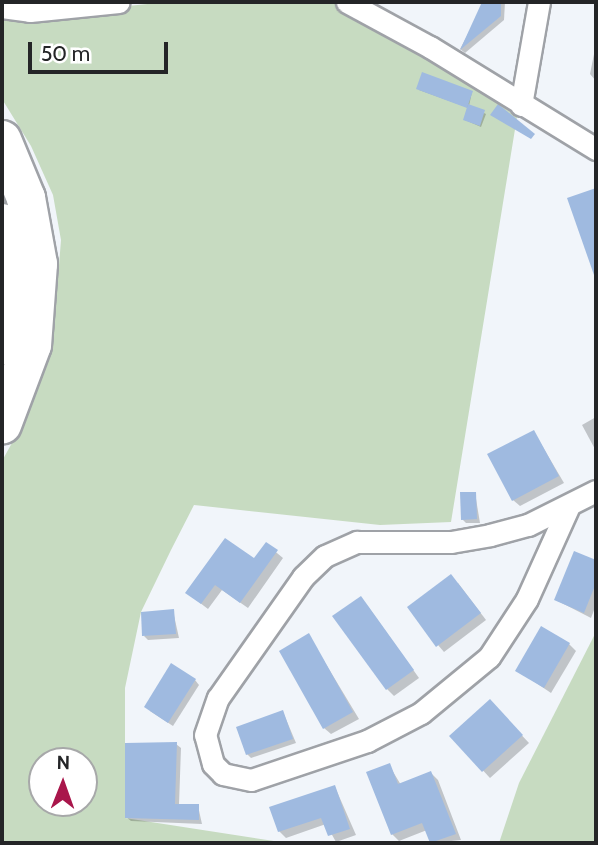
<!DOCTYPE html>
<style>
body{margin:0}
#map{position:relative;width:598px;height:845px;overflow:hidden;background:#f1f5fa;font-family:Cabin,sans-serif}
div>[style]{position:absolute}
.green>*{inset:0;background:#c7dbc1}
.shadow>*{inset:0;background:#0003}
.building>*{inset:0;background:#9fbae0}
.roads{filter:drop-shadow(2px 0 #9fa2a7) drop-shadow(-2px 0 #9fa2a7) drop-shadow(0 2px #9fa2a7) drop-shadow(0 -2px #9fa2a7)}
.minor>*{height:21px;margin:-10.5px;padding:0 10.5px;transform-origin:10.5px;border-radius:10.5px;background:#fff}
.motorway>*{height:38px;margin:-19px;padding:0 19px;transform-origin:19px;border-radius:19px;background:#fff}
span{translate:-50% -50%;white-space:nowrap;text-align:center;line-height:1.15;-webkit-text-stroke:6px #fff;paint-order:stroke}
.frame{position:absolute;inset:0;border:4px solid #242527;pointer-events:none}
.north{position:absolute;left:28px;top:747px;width:70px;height:70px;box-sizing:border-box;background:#fff;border:2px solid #a7a8a9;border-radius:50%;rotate:1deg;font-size:19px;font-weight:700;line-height:28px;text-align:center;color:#242527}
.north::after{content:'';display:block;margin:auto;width:24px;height:32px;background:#a9164b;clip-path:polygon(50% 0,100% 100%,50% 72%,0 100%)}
.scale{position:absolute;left:28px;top:42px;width:140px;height:32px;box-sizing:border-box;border:4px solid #242527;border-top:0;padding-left:9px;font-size:21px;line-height:24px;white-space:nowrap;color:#242527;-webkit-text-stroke:5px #fff;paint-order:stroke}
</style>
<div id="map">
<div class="green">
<i style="clip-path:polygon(evenodd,167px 2px,335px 2px,435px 58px,517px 117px,451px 522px,380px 525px,194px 505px,171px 550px,141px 612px,125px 688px,125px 818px,287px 843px,2px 843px,2px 461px,29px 412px,45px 366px,54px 328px,61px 240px,53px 195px,31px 146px,2px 99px,2px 12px,30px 16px,167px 2px,42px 761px,84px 761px,84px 803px,42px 803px,42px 761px)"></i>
<i style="clip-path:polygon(596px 632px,596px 843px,499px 843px,519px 783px)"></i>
</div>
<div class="shadow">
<i style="clip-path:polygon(485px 2px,505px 2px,504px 20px,465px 53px,460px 49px)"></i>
<i style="clip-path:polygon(596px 44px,596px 81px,590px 74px)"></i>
<i style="clip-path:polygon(419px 90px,472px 92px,469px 106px,486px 114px,481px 127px,465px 120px,469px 108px)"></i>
<i style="clip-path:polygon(596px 417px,596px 451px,582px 425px)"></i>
<i style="clip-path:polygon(534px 432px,564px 483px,520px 506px,513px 500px)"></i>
<i style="clip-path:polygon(475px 493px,480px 523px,466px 523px,462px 519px)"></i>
<i style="clip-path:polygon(266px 544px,283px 558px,248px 608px,222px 590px,208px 609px,187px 593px,254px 561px)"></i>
<i style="clip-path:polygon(575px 553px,596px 562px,596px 605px,591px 618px,556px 600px)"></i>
<i style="clip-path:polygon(458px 583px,486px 620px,444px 652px,438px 645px)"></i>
<i style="clip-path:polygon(367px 605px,419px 678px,394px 696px,387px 689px)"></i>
<i style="clip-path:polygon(173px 611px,179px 638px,148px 640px,144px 636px)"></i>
<i style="clip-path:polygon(309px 636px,359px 719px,331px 734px,324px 728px)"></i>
<i style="clip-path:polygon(569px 644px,576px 651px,551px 693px,517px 670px)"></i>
<i style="clip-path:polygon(195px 680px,199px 685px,173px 726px,150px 711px)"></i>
<i style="clip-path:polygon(490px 701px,529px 743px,490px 778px,451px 736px)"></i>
<i style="clip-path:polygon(283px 712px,296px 743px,251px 758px,247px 754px)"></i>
<i style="clip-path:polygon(176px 744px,181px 748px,179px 805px,198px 806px,202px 824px,131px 821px,126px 817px)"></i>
<i style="clip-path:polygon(389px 765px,401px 785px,431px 773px,438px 780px,461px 840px,432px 843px,427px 830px,399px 841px,392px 834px)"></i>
<i style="clip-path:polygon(335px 787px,356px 835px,336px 842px,326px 824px,286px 838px,279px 831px)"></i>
</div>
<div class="building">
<i style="clip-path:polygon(482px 2px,501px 2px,501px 16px,460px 50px)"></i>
<i style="clip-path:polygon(422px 72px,473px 91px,467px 108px,416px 89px)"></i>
<i style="clip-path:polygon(468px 104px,485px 110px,480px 126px,463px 120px)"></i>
<i style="clip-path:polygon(498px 104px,535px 134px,531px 139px,490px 115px)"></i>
<i style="clip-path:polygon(596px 188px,596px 274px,594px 275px,567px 198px)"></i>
<i style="clip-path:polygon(534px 430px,559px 476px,512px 501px,487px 454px)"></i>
<i style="clip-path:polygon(460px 492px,476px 492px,477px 519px,461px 520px)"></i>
<i style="clip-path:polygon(225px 538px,254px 558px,266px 542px,278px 550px,240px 603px,215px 585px,201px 604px,185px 593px)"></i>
<i style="clip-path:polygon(574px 551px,596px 560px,596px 583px,584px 613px,554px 600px)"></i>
<i style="clip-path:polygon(451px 574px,481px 613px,436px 647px,407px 607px)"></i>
<i style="clip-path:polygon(361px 596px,414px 670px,386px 690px,332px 616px)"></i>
<i style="clip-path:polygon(174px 609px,176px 634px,142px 636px,141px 612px)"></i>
<i style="clip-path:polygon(541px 626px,570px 643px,544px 688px,515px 671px)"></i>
<i style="clip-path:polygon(309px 633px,353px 712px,323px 729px,279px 651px)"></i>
<i style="clip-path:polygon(171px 663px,196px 679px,168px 723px,144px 707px)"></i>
<i style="clip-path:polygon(490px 699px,523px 735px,482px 772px,449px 736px)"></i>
<i style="clip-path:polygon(283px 710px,293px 739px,246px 755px,236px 727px)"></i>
<i style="clip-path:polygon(177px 742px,175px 804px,199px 804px,199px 820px,125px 818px,125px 743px)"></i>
<i style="clip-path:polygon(390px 763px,398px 784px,431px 771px,456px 834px,430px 843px,422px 823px,391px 835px,366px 772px)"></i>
<i style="clip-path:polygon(335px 785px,350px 829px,328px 836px,321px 818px,278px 832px,269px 807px)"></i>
</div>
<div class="roads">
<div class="minor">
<i style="left:347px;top:2px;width:94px;rotate:28.5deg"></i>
<i style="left:430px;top:47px;width:195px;rotate:31.6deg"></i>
<i style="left:2px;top:7px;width:28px;rotate:8deg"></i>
<i style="left:30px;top:11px;width:89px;rotate:-5.8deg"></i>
<i style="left:521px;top:105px;width:105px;rotate:-80.1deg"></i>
<i style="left:568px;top:508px;width:100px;rotate:114.3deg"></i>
<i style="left:527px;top:599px;width:69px;rotate:123.2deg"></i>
<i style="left:489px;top:657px;width:88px;rotate:140.5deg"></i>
<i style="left:421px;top:713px;width:61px;rotate:152.6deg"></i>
<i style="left:367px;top:741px;width:122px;rotate:161.4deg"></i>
<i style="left:251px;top:780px;width:29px;rotate:-168deg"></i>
<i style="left:223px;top:774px;width:14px;rotate:-135deg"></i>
<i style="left:213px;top:764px;width:30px;rotate:-105deg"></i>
<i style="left:205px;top:735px;width:39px;rotate:-71deg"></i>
<i style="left:218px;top:698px;width:148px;rotate:-54.9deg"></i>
<i style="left:303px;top:577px;width:30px;rotate:-44deg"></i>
<i style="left:325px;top:556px;width:35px;rotate:-24deg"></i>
<i style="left:357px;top:542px;width:94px"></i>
<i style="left:451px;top:542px;width:40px;rotate:-10deg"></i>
<i style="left:490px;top:535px;width:39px;rotate:-15deg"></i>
<i style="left:528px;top:525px;width:76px;rotate:-26.6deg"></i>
</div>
<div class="motorway">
<i style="left:2px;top:140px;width:63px;rotate:67.5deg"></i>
<i style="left:26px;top:198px;width:67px;rotate:79.7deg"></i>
<i style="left:38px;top:264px;width:81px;rotate:94.2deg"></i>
<i style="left:32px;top:345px;width:85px;rotate:110.6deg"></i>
<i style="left:2px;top:223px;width:61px;rotate:82.4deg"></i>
<i style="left:10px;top:283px;width:63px;rotate:97.4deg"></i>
</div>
</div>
<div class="frame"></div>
<div class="north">N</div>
<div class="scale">50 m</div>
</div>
